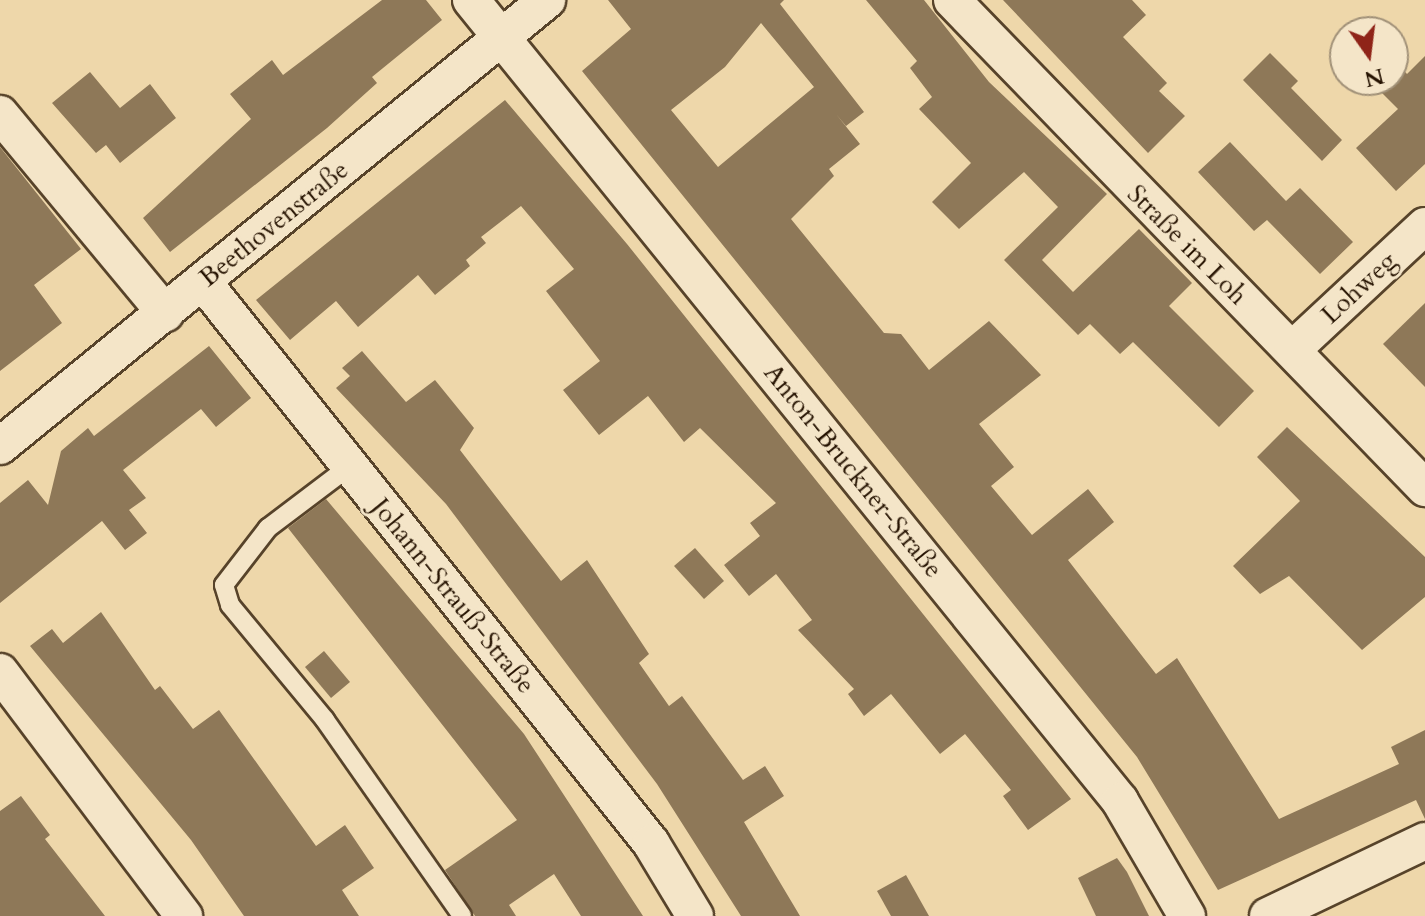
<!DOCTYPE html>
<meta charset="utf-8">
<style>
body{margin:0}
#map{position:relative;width:1425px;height:916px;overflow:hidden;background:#eed7aa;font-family:Cardo,serif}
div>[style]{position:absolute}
.building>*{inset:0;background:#8e7858}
.roads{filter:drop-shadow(2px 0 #57432a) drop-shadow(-2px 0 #57432a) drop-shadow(0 2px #57432a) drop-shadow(0 -2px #57432a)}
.lane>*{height:18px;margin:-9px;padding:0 9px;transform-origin:9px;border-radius:9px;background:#f4e5c8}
.street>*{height:36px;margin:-18px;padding:0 18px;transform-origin:18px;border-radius:18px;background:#f4e5c8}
span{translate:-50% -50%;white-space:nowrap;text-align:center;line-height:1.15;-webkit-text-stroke:6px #f4e5c8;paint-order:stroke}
.street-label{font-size:26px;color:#251200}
.north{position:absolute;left:1329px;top:16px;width:80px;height:80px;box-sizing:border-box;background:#f4e5c8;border:2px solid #a19178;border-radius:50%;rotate:166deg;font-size:22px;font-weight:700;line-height:32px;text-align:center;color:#251200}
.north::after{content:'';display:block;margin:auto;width:28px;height:36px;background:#8f2418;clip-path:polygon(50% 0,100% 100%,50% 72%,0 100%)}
</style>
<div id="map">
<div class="building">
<i style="clip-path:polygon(382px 0,426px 0,442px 20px,372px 77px,377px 83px,327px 128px,170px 252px,143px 218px,251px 119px,230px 94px,272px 60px,283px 75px)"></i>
<i style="clip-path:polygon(evenodd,608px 0,784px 0,780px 4px,864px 112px,846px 126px,836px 114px,860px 144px,829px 169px,834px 176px,791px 219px,884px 333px,901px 334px,929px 370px,989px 321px,1041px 375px,979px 424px,1014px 467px,991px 486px,1032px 535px,1088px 489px,1114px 522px,1068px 560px,1156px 674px,1177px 658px,1279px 819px,1399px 764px,1391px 747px,1425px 730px,1425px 819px,1416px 800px,1218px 890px,1137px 757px,582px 71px,631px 29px,608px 0,761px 23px,814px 87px,718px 167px,671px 110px,725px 67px,761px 23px)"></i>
<i style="clip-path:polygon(866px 0,924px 0,989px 82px,1107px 194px,1042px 260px,1073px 292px,1139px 229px,1192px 283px,1169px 306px,1254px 391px,1219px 427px,1133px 342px,1120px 354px,1090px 324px,1078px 335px,1004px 260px,1058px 207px,1024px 172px,959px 229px,932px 202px,971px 163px,919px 109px,932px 97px,910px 68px,917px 61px)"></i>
<i style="clip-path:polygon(1003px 0,1132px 0,1146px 15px,1123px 37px,1167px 83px,1159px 91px,1185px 116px,1148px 153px)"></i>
<i style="clip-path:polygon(1270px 53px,1298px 81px,1291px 88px,1342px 140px,1322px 161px,1243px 80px)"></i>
<i style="clip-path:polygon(1425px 56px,1425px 164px,1396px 191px,1356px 148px,1398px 109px,1369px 80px,1393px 80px,1393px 59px,1407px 74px)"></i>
<i style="clip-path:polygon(90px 72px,120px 108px,150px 84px,176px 118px,120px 163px,106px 145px,96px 153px,52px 103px)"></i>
<i style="clip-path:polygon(505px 100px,627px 244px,1071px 799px,1028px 830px,1003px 796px,1011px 790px,965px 734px,940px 754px,891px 694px,864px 716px,848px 694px,854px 689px,798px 630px,812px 620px,776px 574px,749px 596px,724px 565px,760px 536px,750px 523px,776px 503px,700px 428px,684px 442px,648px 396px,599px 435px,563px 390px,600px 361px,546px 291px,574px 269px,521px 206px,481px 237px,486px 243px,466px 260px,470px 266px,435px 295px,418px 275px,358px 327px,336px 301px,290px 340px,256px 300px)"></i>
<i style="clip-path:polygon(1230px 142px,1286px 201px,1300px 188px,1353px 242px,1320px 274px,1267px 220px,1254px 231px,1198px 172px)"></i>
<i style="clip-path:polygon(0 147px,81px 249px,34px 285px,62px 323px,0 371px)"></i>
<i style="clip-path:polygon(1425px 303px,1425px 387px,1383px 344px)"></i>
<i style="clip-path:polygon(209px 346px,251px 398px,216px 427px,201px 409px,123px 470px,146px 498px,129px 510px,147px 533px,125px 550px,102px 521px,0 603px,0 503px,28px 480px,48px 505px,61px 451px,88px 428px,94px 436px)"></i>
<i style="clip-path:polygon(362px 351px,406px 402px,435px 380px,474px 428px,460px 450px,561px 581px,587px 560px,649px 654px,639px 663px,669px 706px,682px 696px,743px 780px,765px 766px,784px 796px,744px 822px,800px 916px,741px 916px,657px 784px,446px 504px,336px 388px,350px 376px,342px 368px)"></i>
<i style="clip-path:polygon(1287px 427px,1425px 557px,1425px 597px,1362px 650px,1289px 576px,1260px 594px,1233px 566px,1300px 501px,1257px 457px)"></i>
<i style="clip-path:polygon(326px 499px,524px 734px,643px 916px,581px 916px,554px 874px,509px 905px,516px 916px,475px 916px,445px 870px,517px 820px,288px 528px)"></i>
<i style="clip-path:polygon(695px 548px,724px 581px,704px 599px,674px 566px)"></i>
<i style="clip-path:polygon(101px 612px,155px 690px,160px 686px,193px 729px,219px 710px,316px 846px,345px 825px,374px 868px,342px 890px,359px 916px,244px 916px,191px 840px,30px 646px,52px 629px,63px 643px)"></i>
<i style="clip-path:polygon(324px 651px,350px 682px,331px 698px,305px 667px)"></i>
<i style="clip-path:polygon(21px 796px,50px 835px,45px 839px,105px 916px,0 916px,0 811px)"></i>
<i style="clip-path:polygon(1117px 858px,1127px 872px,1149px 916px,1096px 916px,1078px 878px)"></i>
<i style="clip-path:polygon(906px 875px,929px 916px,891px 916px,877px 891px)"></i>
</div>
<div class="roads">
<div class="lane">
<i style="left:350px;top:466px;width:103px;rotate:142.9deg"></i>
<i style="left:268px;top:528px;width:72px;rotate:127.7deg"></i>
<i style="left:224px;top:585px;width:21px;rotate:73deg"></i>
<i style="left:230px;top:605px;width:149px;rotate:50.4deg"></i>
<i style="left:325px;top:720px;width:239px;rotate:55deg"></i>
</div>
<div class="street">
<i style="left:471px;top:0;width:1031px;rotate:50.98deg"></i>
<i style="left:1120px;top:801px;width:133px;rotate:59.8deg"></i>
<i style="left:952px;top:0;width:680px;rotate:45.89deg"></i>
<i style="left:0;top:114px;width:259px;rotate:50.3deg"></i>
<i style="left:203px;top:282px;width:718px;rotate:51.39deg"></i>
<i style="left:651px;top:843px;width:85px;rotate:58.9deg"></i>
<i style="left:1292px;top:350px;width:182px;rotate:-43deg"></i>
<i style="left:0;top:446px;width:706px;rotate:-39.19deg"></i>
<i style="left:0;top:672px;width:306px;rotate:53deg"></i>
<i style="left:1268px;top:916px;width:174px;rotate:-25.5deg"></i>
</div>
</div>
<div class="street-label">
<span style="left:274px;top:224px;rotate:-39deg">Beethovenstraße</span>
<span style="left:1187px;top:245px;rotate:45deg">Straße im Loh</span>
<span style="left:1359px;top:288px;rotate:-43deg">Lohweg</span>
<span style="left:853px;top:471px;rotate:51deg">Anton-Bruckner-Straße</span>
<span style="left:453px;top:596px;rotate:51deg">Johann-Strauß-Straße</span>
</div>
<div class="north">N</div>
</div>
